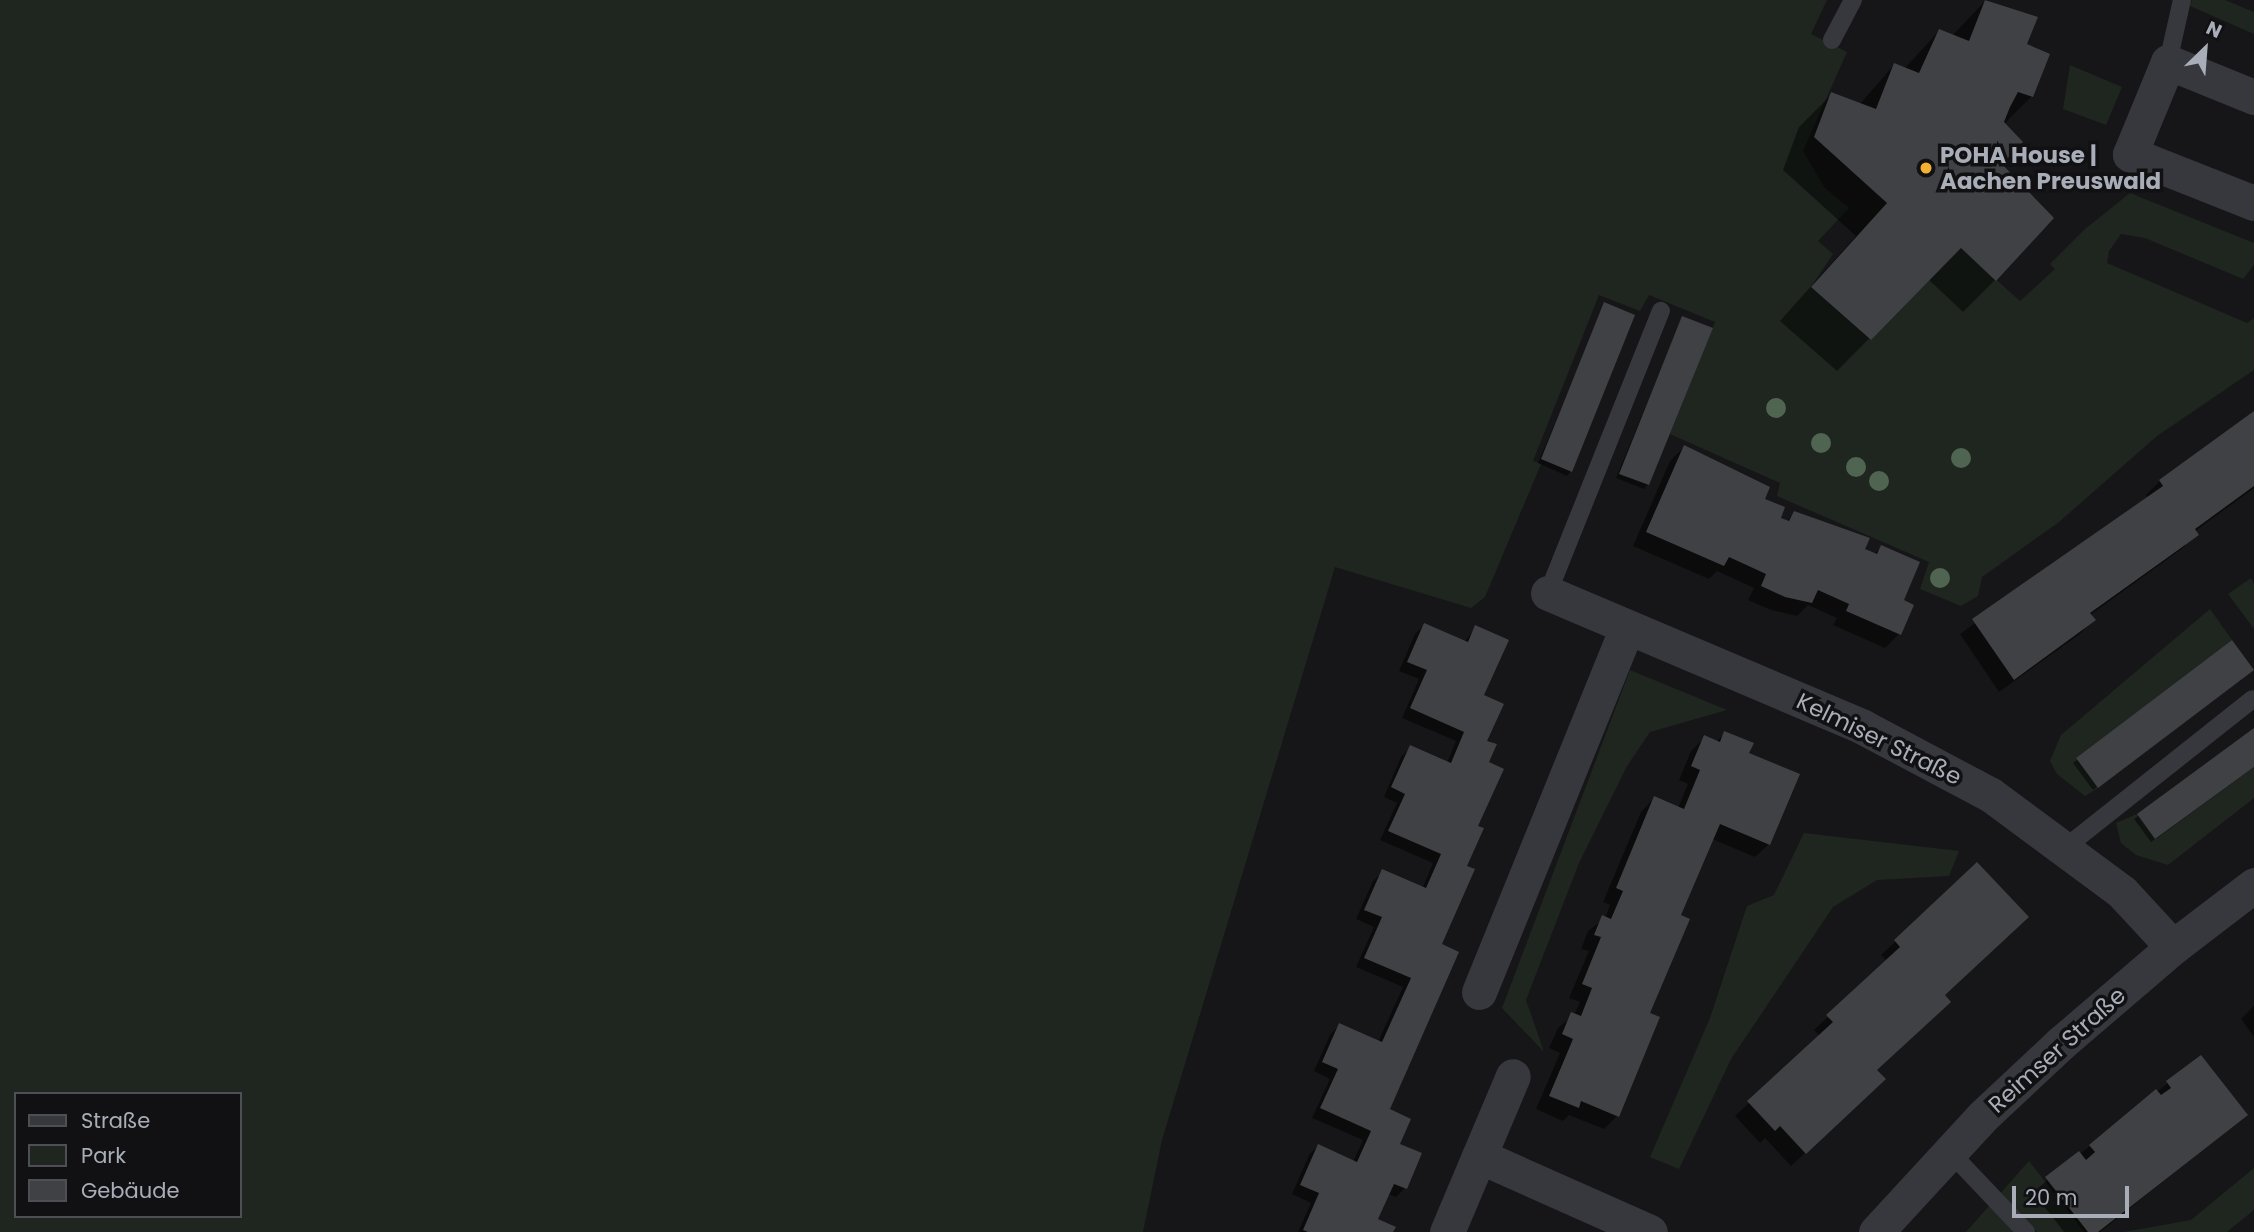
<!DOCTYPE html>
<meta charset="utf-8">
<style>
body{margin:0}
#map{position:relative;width:2254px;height:1232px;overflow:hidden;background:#161618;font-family:Poppins,sans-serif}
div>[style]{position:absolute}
.green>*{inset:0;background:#1e261f}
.shadow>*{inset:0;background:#0007}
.building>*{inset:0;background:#404145}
.lane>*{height:18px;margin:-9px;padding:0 9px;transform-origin:9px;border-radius:9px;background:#37383d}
.street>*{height:35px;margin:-17.5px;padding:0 17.5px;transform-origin:17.5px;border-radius:17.5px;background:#37383d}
.trees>*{width:20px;height:20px;margin:-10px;border-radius:50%;background:#506452}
.dots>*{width:19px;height:19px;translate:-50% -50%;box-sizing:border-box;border:4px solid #111113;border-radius:50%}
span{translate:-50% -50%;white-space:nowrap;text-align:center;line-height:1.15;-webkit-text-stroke:7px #111113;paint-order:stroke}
.poi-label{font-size:23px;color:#a8adb8;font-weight:700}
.left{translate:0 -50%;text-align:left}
.street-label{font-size:23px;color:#a8adb8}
.legend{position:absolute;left:14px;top:1092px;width:228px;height:126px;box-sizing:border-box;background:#111113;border:2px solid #4d4f55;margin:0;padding:9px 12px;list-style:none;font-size:21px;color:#a8adb8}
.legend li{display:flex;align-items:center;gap:14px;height:35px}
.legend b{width:35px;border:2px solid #4d4f55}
.north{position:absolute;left:2170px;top:14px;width:70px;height:70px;-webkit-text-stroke:5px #111113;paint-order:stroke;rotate:25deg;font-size:19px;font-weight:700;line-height:28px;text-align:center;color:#a8adb8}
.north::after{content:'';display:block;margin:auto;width:24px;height:32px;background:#a8adb8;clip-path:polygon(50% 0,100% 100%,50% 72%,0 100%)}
.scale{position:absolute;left:2012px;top:1186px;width:117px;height:32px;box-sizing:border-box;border:4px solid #a8adb8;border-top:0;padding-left:9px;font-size:21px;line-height:24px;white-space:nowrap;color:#a8adb8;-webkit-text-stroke:5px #111113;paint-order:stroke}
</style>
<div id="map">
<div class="green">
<i style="clip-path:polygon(evenodd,0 0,1827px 0,1811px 34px,1847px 52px,1803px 151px,1824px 187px,1849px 208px,1818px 241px,1833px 254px,1811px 287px,1870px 340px,1961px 248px,2020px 301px,2055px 269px,2050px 264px,2085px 229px,2130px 193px,2254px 243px,2254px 265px,2243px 279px,2145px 238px,2121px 234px,2109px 251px,2107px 263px,2247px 323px,2254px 318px,2254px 370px,2157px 436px,2059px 522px,1982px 577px,1978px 596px,1961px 606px,1920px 589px,1929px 562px,1777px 496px,1780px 483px,1670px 434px,1715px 322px,1649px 295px,1640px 311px,1599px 295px,1533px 461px,1541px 464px,1485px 597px,1471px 608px,1335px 567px,1162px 1140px,1143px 1232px,0 1232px,0 0,16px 1094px,240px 1094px,240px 1216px,16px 1216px,16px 1094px)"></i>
<i style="clip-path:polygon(2192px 0,2225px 0,2254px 12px,2254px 34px,2190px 6px)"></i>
<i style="clip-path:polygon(2070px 65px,2122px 87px,2106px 125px,2063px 109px)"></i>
<i style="clip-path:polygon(2251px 578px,2254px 584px,2254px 629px,2228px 594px)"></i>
<i style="clip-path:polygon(2210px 609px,2232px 640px,2076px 758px,2098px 788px,2085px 796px,2057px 774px,2050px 761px,2061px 735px)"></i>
<i style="clip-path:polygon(1630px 670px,1727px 710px,1650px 732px,1627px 766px,1579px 863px,1526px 1000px,1544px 1052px,1502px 1008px)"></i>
<i style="clip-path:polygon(2254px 767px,2254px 798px,2168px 865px,2136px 855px,2121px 843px,2116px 823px,2137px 814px,2156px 839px)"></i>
<i style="clip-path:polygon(1804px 833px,1959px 851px,1949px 876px,1877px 880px,1833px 907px,1731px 1059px,1679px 1169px,1650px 1157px,1710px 1018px,1747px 906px,1774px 895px)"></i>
<i style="clip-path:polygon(2029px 1161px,2084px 1232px,2037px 1232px,2031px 1225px,2021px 1232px,1966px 1232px)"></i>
<i style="clip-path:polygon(2254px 1168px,2254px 1210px,2227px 1232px,2124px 1232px,2191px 1220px)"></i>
</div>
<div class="shadow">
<i style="clip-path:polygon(1986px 0,2036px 18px,2025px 45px,2032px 96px,2004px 124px,1995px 280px,1963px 312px,1928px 279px,1837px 371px,1780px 321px,1856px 236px,1783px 170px,1799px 127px,1832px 94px,1859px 105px,1894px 65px,1904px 69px,1939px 31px,1952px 36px)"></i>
<i style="clip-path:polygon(1605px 304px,1571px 471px,1567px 476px,1538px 463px)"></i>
<i style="clip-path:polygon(1682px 318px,1648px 484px,1644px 489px,1616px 478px)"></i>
<i style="clip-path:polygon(2254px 413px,2254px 488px,2194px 532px,2183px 548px,2090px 615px,2093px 620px,2080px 634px,1999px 692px,1960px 634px,2148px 498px,2146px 495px,2160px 481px)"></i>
<i style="clip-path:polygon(1684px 447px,1763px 500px,1778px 519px,1786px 522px,1794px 513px,1874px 555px,1881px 547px,1901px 601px,1912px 605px,1899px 634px,1885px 648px,1833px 625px,1837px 618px,1808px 605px,1797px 616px,1771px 610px,1748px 600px,1754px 588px,1717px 571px,1709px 579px,1633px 546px,1670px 461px)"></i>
<i style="clip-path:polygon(1424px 625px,1464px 642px,1476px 627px,1486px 763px,1465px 867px,1388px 1110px,1405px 1188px,1396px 1197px,1388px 1194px,1376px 1220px,1391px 1232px,1298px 1232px,1311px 1203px,1292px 1194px,1309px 1155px,1318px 1146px,1353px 1162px,1363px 1140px,1312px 1118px,1330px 1079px,1314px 1071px,1330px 1035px,1339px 1025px,1378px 1042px,1403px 987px,1356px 967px,1374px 927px,1356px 919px,1373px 881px,1382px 872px,1422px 889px,1433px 863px,1380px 840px,1397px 803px,1384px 797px,1401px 757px,1411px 747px,1447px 763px,1456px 741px,1402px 718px,1419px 679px,1399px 671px,1415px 634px)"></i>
<i style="clip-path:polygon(2231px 643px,2248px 674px,2093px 790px,2073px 763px)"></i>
<i style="clip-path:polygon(2254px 731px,2254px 767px,2151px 842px,2134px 819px)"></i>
<i style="clip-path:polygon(1725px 733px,1747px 754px,1769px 844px,1755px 857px,1712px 839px,1679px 916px,1617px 1116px,1604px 1129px,1569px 1115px,1563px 1121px,1536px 1109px,1560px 1053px,1549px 1048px,1558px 1028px,1574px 1015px,1580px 1002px,1569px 998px,1589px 951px,1581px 949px,1588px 931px,1605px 918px,1610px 905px,1603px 902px,1641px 812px,1654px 798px,1678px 808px,1688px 784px,1679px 780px,1691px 751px,1705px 737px,1716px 742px)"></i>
<i style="clip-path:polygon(1977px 865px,1875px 1070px,1870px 1092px,1791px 1166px,1765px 1138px,1760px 1143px,1735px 1116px,1820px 1036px,1814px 1030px,1887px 961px,1881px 955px)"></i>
<i style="clip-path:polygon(2254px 1006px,2254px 1037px,2241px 1019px)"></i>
<i style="clip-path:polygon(2200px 1057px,2246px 1115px,2100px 1232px,2064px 1232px,2033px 1192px)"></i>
</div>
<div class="building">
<i style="clip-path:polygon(1985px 0,2038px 17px,2027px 44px,2050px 54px,2033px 97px,2018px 92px,2010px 107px,2004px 122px,2023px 142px,2002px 164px,2054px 218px,1996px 281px,1961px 248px,1871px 340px,1811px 287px,1887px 203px,1814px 137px,1831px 92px,1876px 109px,1894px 63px,1919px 73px,1939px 29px,1969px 41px)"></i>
<i style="clip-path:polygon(1604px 302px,1635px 315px,1572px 472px,1541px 459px)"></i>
<i style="clip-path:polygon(1682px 316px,1713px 328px,1649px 485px,1619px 474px)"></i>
<i style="clip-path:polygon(2254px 411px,2254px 486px,2195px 529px,2199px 535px,2090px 613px,2096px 620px,2014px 680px,1972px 619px,2163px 486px,2159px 480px)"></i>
<i style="clip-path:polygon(1684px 445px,1770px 487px,1765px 499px,1785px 507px,1781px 518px,1789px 521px,1794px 511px,1870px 538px,1865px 549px,1877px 554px,1881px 545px,1920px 562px,1904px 600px,1914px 605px,1901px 635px,1846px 611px,1849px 604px,1818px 590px,1812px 603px,1785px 597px,1761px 586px,1766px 574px,1729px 557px,1724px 566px,1646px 532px)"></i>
<i style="clip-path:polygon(1424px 623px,1468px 642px,1475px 625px,1509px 640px,1484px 695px,1504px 704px,1487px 741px,1497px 744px,1489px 762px,1504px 769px,1478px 826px,1484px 828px,1467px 866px,1475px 869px,1442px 944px,1459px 952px,1390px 1109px,1411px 1119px,1400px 1144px,1422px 1153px,1407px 1189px,1394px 1184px,1378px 1219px,1396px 1227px,1393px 1232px,1308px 1232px,1303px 1230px,1319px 1193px,1300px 1185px,1318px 1144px,1357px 1162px,1371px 1131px,1320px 1108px,1338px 1069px,1322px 1062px,1339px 1023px,1382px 1042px,1411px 978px,1364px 958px,1382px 917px,1364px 910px,1382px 869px,1426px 888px,1441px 854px,1388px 831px,1405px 794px,1391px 787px,1410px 745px,1451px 763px,1464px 732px,1410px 708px,1427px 670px,1407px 662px)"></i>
<i style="clip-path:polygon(2232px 640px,2254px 670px,2098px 788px,2076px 758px)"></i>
<i style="clip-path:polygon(2254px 728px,2254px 767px,2155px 839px,2137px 814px)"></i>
<i style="clip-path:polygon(1724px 731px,1754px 743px,1749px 753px,1800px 774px,1770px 845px,1720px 824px,1681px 915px,1690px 919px,1650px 1013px,1660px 1017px,1619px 1117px,1581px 1101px,1579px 1108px,1549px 1096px,1573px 1039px,1562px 1034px,1571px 1012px,1581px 1016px,1592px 988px,1582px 984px,1601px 937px,1594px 935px,1602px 915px,1611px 919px,1623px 891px,1616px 888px,1654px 796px,1684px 809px,1700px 770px,1691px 766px,1704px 735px,1720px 742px)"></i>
<i style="clip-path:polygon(1977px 862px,2029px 917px,1945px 995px,1951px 1002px,1877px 1070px,1886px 1079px,1806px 1154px,1780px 1126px,1775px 1131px,1747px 1101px,1833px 1022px,1826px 1015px,1900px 947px,1894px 940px)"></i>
<i style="clip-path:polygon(2201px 1055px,2248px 1115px,2098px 1232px,2088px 1232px,2045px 1177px,2079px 1151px,2086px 1160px,2095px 1152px,2089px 1145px,2156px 1089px,2161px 1095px,2171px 1088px,2166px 1081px)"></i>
</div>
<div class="lane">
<i style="left:1832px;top:40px;width:45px;rotate:-62.3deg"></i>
<i style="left:2168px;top:62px;width:64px;rotate:-77.3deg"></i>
<i style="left:1548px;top:593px;width:304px;rotate:-68.2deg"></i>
<i style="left:2066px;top:847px;width:238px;rotate:-38.4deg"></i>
<i style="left:1949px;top:1151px;width:112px;rotate:46.5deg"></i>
</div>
<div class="street">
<i style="left:2254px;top:97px;width:93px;rotate:-157.9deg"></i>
<i style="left:2168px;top:62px;width:100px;rotate:112.4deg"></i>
<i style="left:2130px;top:154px;width:133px;rotate:21.6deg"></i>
<i style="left:1548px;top:593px;width:342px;rotate:23deg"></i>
<i style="left:1863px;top:727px;width:145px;rotate:28deg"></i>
<i style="left:1991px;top:795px;width:163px;rotate:36.5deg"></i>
<i style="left:2122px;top:892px;width:75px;rotate:47.2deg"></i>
<i style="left:1479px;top:992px;width:394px;rotate:-67.9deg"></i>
<i style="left:1479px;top:1156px;width:187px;rotate:24deg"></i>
<i style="left:1447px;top:1232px;width:169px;rotate:-67.1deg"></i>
<i style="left:1876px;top:1232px;width:158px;rotate:-47.3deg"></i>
<i style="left:1983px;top:1116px;width:107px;rotate:-43.1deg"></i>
<i style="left:2061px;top:1043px;width:148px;rotate:-40.6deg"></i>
<i style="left:2173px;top:947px;width:102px;rotate:-37.4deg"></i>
</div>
<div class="trees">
<i style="left:1776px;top:408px"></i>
<i style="left:1821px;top:443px"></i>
<i style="left:1961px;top:458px"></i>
<i style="left:1856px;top:467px"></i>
<i style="left:1879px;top:481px"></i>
<i style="left:1940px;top:578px"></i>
</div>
<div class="dots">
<i style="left:1926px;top:168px;background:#f2b134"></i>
</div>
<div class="poi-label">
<span class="left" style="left:1940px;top:168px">POHA House |<br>Aachen Preuswald</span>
</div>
<div class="street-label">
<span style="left:1879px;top:739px;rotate:26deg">Kelmiser Straße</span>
<span style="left:2057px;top:1050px;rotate:-42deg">Reimser Straße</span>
</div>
<ul class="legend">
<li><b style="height:9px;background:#37383d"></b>Straße</li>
<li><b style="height:19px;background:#1e261f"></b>Park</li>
<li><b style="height:19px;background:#404145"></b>Gebäude</li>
</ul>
<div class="north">N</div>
<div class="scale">20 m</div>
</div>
